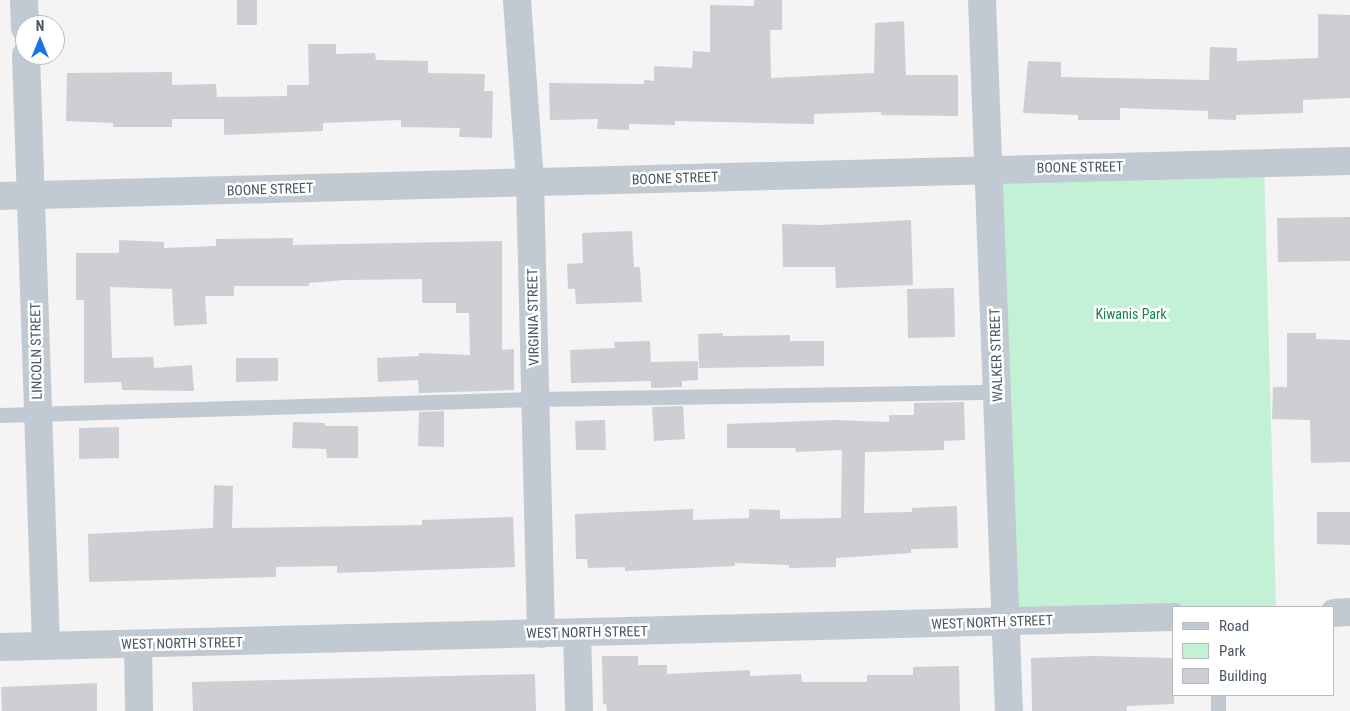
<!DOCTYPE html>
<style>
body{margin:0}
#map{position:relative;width:1350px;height:711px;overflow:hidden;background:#f5f3f3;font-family:"Roboto Condensed",sans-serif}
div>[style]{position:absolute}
.green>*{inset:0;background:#c3f1d5}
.building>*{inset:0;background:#cdcfd5}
.lane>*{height:15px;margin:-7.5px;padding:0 7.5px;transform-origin:7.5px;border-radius:7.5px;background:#c1cad2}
.street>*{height:28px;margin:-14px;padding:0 14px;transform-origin:14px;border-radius:14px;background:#c1cad2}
span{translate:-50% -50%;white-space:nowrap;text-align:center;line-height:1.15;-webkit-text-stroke:5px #fff;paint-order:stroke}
.street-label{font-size:14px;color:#4a5661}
.park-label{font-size:14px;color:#17864f}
.legend{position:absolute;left:1172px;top:606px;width:162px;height:90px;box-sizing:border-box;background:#fff;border:1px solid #b7bbc0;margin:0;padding:6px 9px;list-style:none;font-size:15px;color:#4a5661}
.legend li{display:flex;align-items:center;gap:10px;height:25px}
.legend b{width:25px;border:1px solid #b7bbc0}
.north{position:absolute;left:15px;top:15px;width:50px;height:50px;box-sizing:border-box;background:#fff;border:1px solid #b7bbc0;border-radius:50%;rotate:0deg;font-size:14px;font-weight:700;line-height:20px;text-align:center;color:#4a5661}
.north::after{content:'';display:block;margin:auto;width:18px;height:22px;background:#1a73e8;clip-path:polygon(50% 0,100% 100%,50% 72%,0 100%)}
</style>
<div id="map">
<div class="green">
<i style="clip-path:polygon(1264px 163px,1276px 607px,1174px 607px,1005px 621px,988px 170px)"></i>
</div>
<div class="building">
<i style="clip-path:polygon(237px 0,257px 0,257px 25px,237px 25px)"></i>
<i style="clip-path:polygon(754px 0,782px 0,782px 30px,770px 30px,771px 78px,874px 73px,875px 23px,904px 21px,906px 75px,958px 75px,958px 116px,881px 115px,881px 112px,814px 114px,814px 124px,675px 121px,675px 125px,629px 124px,629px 130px,597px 129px,598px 119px,550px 120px,549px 83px,644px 84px,644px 80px,654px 81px,654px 66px,692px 68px,693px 51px,710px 52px,710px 5px,754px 6px)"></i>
<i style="clip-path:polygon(1318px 14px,1350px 15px,1350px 98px,1303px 100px,1303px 113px,1236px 115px,1236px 120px,1208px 119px,1208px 111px,1120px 108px,1120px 120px,1078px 120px,1078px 115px,1023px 113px,1028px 61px,1061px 62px,1061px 77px,1209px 80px,1210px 47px,1237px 48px,1237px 61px,1318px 58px)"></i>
<i style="clip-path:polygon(308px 44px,336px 44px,336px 54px,375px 53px,376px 60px,428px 61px,428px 73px,485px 74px,484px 91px,493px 91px,492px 138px,459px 137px,460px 128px,401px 127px,401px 120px,323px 123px,323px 131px,224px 135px,224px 119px,172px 119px,172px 127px,113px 127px,113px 123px,66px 121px,67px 73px,172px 72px,172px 85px,216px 84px,217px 97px,287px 96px,287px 85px,309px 85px)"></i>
<i style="clip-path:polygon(1350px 217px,1350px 261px,1278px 262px,1277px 218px)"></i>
<i style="clip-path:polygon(911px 220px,913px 285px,836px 288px,835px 267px,783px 267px,782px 224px,820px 225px)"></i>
<i style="clip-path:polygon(632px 231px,634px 267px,640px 267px,642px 302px,576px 304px,575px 289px,568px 289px,567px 264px,583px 263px,582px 233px)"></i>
<i style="clip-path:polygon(293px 238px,293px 245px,502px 241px,502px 350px,514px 349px,514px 390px,419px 393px,418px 380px,378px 382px,377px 358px,419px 356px,419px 353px,470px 355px,469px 313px,456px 313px,456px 303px,422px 303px,422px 279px,345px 280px,309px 283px,309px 286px,234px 286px,234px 296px,205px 296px,207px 324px,174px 326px,172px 289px,110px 287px,112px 358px,153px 357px,154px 368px,192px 365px,194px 391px,122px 390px,121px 382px,84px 383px,84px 300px,76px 300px,76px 253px,119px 253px,119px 240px,164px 242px,164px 248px,216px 246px,216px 239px)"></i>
<i style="clip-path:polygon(954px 288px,955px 337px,908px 338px,907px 289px)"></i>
<i style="clip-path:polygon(723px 333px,723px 336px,790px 335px,790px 341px,824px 341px,824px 366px,699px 368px,698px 334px)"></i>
<i style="clip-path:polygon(1287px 333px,1316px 333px,1316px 339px,1350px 340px,1350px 462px,1311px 463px,1310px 420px,1272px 419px,1273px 387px,1287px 387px)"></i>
<i style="clip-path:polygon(650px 341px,651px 362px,698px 361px,698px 380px,682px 381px,682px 387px,651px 388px,651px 381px,571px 383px,570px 350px,615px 348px,614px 342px)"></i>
<i style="clip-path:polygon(236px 358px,278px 358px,278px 381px,236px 382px)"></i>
<i style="clip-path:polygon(964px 402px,965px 440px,944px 441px,944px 450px,865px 452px,864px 513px,912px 512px,912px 508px,957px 506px,958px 548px,911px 549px,911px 553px,836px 558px,836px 567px,789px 568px,789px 565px,735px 563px,735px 566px,625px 571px,625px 567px,588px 568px,587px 559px,576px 559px,575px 514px,693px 509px,693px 520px,749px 518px,749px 509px,780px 510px,780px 519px,841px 518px,842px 450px,796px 452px,795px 448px,727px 448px,727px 424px,834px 420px,889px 422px,889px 415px,914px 415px,914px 403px)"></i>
<i style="clip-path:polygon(683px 406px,685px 439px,654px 441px,652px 407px)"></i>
<i style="clip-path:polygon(444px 411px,444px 447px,418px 446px,419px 412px)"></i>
<i style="clip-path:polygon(605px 420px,606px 450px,576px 450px,575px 421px)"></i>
<i style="clip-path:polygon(293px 422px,325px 423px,325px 426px,358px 426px,358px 458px,327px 458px,326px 449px,292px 448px)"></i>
<i style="clip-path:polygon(119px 427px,119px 458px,79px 459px,79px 428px)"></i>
<i style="clip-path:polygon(214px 485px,233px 486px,232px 528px,422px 525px,422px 520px,513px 517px,515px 567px,337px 573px,337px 566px,276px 567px,276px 577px,89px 582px,88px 534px,213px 528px)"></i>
<i style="clip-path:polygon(1317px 512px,1350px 512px,1350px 545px,1317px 544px)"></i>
<i style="clip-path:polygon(602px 656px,638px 656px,638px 665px,667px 665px,667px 674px,750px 670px,750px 676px,801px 674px,802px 682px,867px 682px,867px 675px,913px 675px,913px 667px,959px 666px,960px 711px,607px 711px,606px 704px,603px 704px)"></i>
<i style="clip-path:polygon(1093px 656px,1174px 658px,1174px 704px,1127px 706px,1127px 711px,1032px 711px,1031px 658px)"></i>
<i style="clip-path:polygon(535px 674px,536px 711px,193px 711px,192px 682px)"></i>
<i style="clip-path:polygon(97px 683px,97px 711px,2px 711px,1px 687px)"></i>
</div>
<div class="lane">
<i style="left:0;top:415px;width:535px;rotate:-1.71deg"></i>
<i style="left:535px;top:399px;width:462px;rotate:-0.9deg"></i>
<i style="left:1218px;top:695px;width:16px;rotate:90deg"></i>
</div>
<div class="street">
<i style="left:24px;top:0;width:28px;rotate:88deg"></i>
<i style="left:517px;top:0;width:182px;rotate:85.9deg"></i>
<i style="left:530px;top:182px;width:452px;rotate:88.6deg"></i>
<i style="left:982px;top:0;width:712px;rotate:87.83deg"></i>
<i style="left:26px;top:55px;width:591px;rotate:88.06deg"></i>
<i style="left:0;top:196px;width:1350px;rotate:-1.49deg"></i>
<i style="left:1334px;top:613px;width:16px;rotate:-4deg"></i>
<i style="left:577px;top:633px;width:78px;rotate:88.5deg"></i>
<i style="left:138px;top:644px;width:67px;rotate:89.1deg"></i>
<i style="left:0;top:647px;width:1174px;rotate:-1.46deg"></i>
</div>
<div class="street-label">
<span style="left:1080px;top:167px;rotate:-1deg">BOONE STREET</span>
<span style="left:675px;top:178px;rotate:-2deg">BOONE STREET</span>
<span style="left:270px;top:189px;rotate:-2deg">BOONE STREET</span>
<span style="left:533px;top:317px;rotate:-91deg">VIRGINIA STREET</span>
<span style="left:36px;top:351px;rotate:-91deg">LINCOLN STREET</span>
<span style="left:996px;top:355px;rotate:-92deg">WALKER STREET</span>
<span style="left:992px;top:622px;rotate:-2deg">WEST NORTH STREET</span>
<span style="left:587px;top:632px;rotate:-1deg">WEST NORTH STREET</span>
<span style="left:182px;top:643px;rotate:-1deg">WEST NORTH STREET</span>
</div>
<div class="park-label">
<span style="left:1131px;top:314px">Kiwanis Park</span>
</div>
<ul class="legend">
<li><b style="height:6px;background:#c1cad2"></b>Road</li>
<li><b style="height:14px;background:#c3f1d5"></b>Park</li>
<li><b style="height:14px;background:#cdcfd5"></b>Building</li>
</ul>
<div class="north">N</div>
</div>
